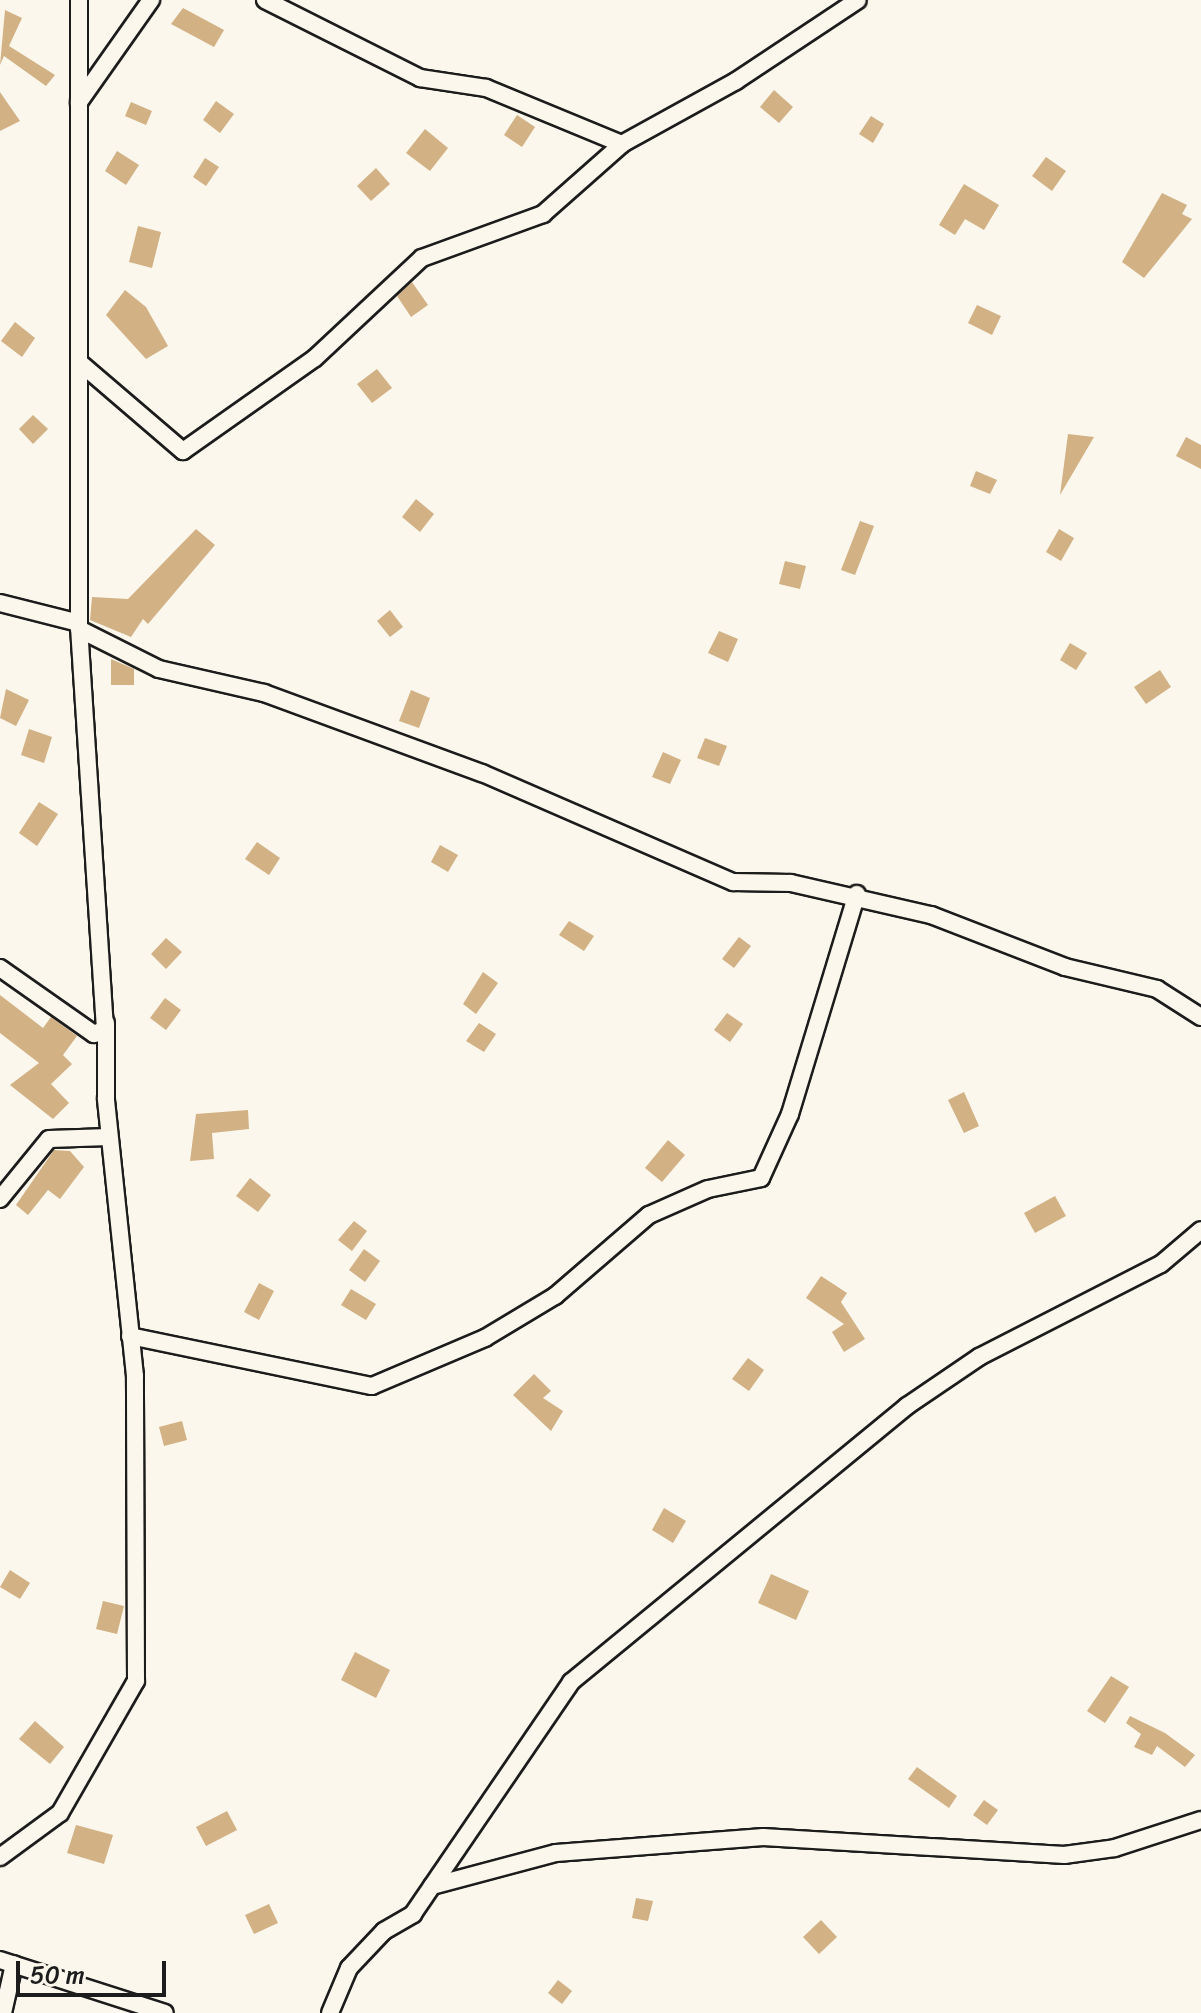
<!DOCTYPE html>
<style>
body{margin:0}
#map{position:relative;width:1201px;height:2013px;overflow:hidden;background:#fbf7ec;font-family:Sriracha,sans-serif}
div>[style]{position:absolute}
.building>*{inset:0;background:#d2b185}
.roads{filter:drop-shadow(2px 0 #1c1c1c) drop-shadow(-2px 0 #1c1c1c) drop-shadow(0 2px #1c1c1c) drop-shadow(0 -2px #1c1c1c)}
.street>*{height:16px;margin:-8px;padding:0 8px;transform-origin:8px;border-radius:8px;background:#fbf7ec}
span{translate:-50% -50%;white-space:nowrap;text-align:center;line-height:1.15;-webkit-text-stroke:6px #fbf7ec;paint-order:stroke}
.scale{position:absolute;left:16px;top:1961px;width:150px;height:36px;box-sizing:border-box;border:4px solid #1c1c1c;border-top:0;padding-left:10px;font-size:24px;line-height:28px;white-space:nowrap;color:#1c1c1c;-webkit-text-stroke:6px #fbf7ec;paint-order:stroke}
</style>
<div id="map">
<div class="building">
<i style="clip-path:polygon(183px 8px,224px 30px,214px 47px,171px 24px)"></i>
<i style="clip-path:polygon(5px 10px,22px 18px,9px 46px,55px 75px,46px 86px,4px 56px,0 65px)"></i>
<i style="clip-path:polygon(774px 90px,793px 107px,779px 123px,760px 107px)"></i>
<i style="clip-path:polygon(0 92px,20px 121px,0 131px)"></i>
<i style="clip-path:polygon(216px 101px,234px 114px,220px 133px,203px 120px)"></i>
<i style="clip-path:polygon(131px 102px,152px 111px,146px 125px,125px 116px)"></i>
<i style="clip-path:polygon(517px 115px,535px 127px,522px 147px,504px 135px)"></i>
<i style="clip-path:polygon(871px 116px,884px 124px,873px 143px,859px 134px)"></i>
<i style="clip-path:polygon(425px 129px,448px 148px,430px 171px,406px 153px)"></i>
<i style="clip-path:polygon(117px 151px,139px 165px,126px 185px,105px 171px)"></i>
<i style="clip-path:polygon(1046px 157px,1066px 171px,1052px 191px,1032px 176px)"></i>
<i style="clip-path:polygon(205px 158px,219px 167px,206px 186px,193px 177px)"></i>
<i style="clip-path:polygon(376px 168px,390px 184px,371px 201px,357px 186px)"></i>
<i style="clip-path:polygon(964px 184px,999px 205px,984px 230px,965px 219px,955px 235px,939px 225px)"></i>
<i style="clip-path:polygon(1162px 193px,1187px 205px,1182px 214px,1192px 219px,1144px 278px,1122px 262px)"></i>
<i style="clip-path:polygon(138px 226px,161px 232px,152px 268px,129px 262px)"></i>
<i style="clip-path:polygon(412px 282px,428px 305px,411px 317px,397px 296px)"></i>
<i style="clip-path:polygon(125px 290px,146px 307px,168px 346px,146px 359px,106px 315px)"></i>
<i style="clip-path:polygon(977px 305px,1001px 316px,992px 335px,968px 323px)"></i>
<i style="clip-path:polygon(15px 322px,35px 338px,22px 357px,1px 341px)"></i>
<i style="clip-path:polygon(377px 369px,392px 388px,372px 403px,357px 384px)"></i>
<i style="clip-path:polygon(33px 415px,48px 429px,33px 444px,19px 429px)"></i>
<i style="clip-path:polygon(1068px 434px,1094px 437px,1060px 495px)"></i>
<i style="clip-path:polygon(1186px 437px,1201px 445px,1201px 469px,1176px 456px)"></i>
<i style="clip-path:polygon(976px 471px,997px 480px,990px 494px,970px 486px)"></i>
<i style="clip-path:polygon(416px 499px,434px 514px,420px 532px,402px 517px)"></i>
<i style="clip-path:polygon(860px 521px,874px 526px,855px 575px,841px 570px)"></i>
<i style="clip-path:polygon(196px 529px,215px 545px,148px 624px,143px 619px,131px 637px,90px 620px,92px 597px,128px 599px)"></i>
<i style="clip-path:polygon(1059px 529px,1074px 538px,1061px 561px,1046px 552px)"></i>
<i style="clip-path:polygon(785px 561px,806px 566px,800px 589px,779px 584px)"></i>
<i style="clip-path:polygon(390px 610px,403px 627px,390px 637px,377px 621px)"></i>
<i style="clip-path:polygon(719px 631px,738px 639px,728px 662px,708px 653px)"></i>
<i style="clip-path:polygon(1070px 643px,1087px 653px,1076px 670px,1060px 660px)"></i>
<i style="clip-path:polygon(111px 659px,134px 669px,134px 685px,111px 685px)"></i>
<i style="clip-path:polygon(1160px 670px,1171px 687px,1146px 704px,1134px 687px)"></i>
<i style="clip-path:polygon(6px 689px,29px 700px,16px 726px,0 718px)"></i>
<i style="clip-path:polygon(411px 690px,430px 698px,419px 728px,399px 721px)"></i>
<i style="clip-path:polygon(29px 729px,52px 737px,44px 763px,21px 755px)"></i>
<i style="clip-path:polygon(705px 738px,727px 746px,719px 766px,697px 758px)"></i>
<i style="clip-path:polygon(663px 752px,681px 760px,670px 784px,652px 777px)"></i>
<i style="clip-path:polygon(39px 802px,58px 814px,37px 846px,19px 833px)"></i>
<i style="clip-path:polygon(257px 842px,280px 858px,269px 875px,245px 859px)"></i>
<i style="clip-path:polygon(440px 845px,458px 855px,448px 872px,431px 862px)"></i>
<i style="clip-path:polygon(569px 921px,594px 936px,584px 951px,559px 935px)"></i>
<i style="clip-path:polygon(739px 937px,751px 946px,734px 968px,722px 959px)"></i>
<i style="clip-path:polygon(166px 938px,182px 952px,166px 969px,151px 954px)"></i>
<i style="clip-path:polygon(483px 972px,498px 983px,476px 1014px,463px 1004px)"></i>
<i style="clip-path:polygon(0 995px,43px 1028px,51px 1017px,77px 1036px,63px 1055px,72px 1064px,51px 1084px,69px 1103px,53px 1119px,10px 1085px,39px 1063px,0 1033px)"></i>
<i style="clip-path:polygon(165px 998px,181px 1010px,166px 1030px,150px 1018px)"></i>
<i style="clip-path:polygon(727px 1013px,743px 1024px,730px 1042px,714px 1030px)"></i>
<i style="clip-path:polygon(479px 1023px,496px 1034px,484px 1052px,466px 1041px)"></i>
<i style="clip-path:polygon(964px 1092px,979px 1126px,964px 1133px,948px 1100px)"></i>
<i style="clip-path:polygon(248px 1110px,249px 1129px,212px 1133px,214px 1159px,190px 1161px,196px 1114px)"></i>
<i style="clip-path:polygon(668px 1140px,685px 1155px,662px 1182px,645px 1168px)"></i>
<i style="clip-path:polygon(54px 1150px,70px 1151px,84px 1167px,60px 1199px,48px 1190px,28px 1215px,16px 1205px)"></i>
<i style="clip-path:polygon(250px 1178px,271px 1195px,258px 1212px,236px 1196px)"></i>
<i style="clip-path:polygon(1055px 1196px,1066px 1216px,1035px 1233px,1024px 1213px)"></i>
<i style="clip-path:polygon(354px 1221px,367px 1231px,352px 1251px,338px 1240px)"></i>
<i style="clip-path:polygon(364px 1249px,380px 1261px,365px 1282px,349px 1270px)"></i>
<i style="clip-path:polygon(821px 1276px,847px 1293px,841px 1302px,865px 1339px,844px 1352px,832px 1332px,844px 1324px,806px 1298px)"></i>
<i style="clip-path:polygon(259px 1283px,274px 1291px,259px 1320px,244px 1312px)"></i>
<i style="clip-path:polygon(351px 1289px,376px 1304px,366px 1320px,341px 1305px)"></i>
<i style="clip-path:polygon(748px 1358px,764px 1370px,749px 1391px,732px 1379px)"></i>
<i style="clip-path:polygon(534px 1374px,551px 1391px,543px 1398px,563px 1411px,551px 1431px,513px 1395px)"></i>
<i style="clip-path:polygon(182px 1421px,187px 1440px,164px 1446px,159px 1427px)"></i>
<i style="clip-path:polygon(664px 1508px,686px 1521px,673px 1543px,652px 1530px)"></i>
<i style="clip-path:polygon(10px 1570px,30px 1583px,20px 1599px,0 1587px)"></i>
<i style="clip-path:polygon(771px 1574px,809px 1591px,796px 1620px,758px 1603px)"></i>
<i style="clip-path:polygon(103px 1601px,124px 1606px,117px 1634px,96px 1629px)"></i>
<i style="clip-path:polygon(355px 1652px,390px 1670px,376px 1698px,341px 1680px)"></i>
<i style="clip-path:polygon(1111px 1676px,1129px 1687px,1105px 1723px,1087px 1711px)"></i>
<i style="clip-path:polygon(1130px 1716px,1165px 1733px,1195px 1755px,1185px 1767px,1157px 1746px,1152px 1755px,1134px 1747px,1141px 1734px,1126px 1723px)"></i>
<i style="clip-path:polygon(35px 1721px,64px 1747px,50px 1764px,19px 1739px)"></i>
<i style="clip-path:polygon(917px 1767px,957px 1796px,949px 1808px,908px 1779px)"></i>
<i style="clip-path:polygon(984px 1800px,998px 1810px,987px 1825px,973px 1815px)"></i>
<i style="clip-path:polygon(227px 1811px,237px 1830px,206px 1846px,196px 1827px)"></i>
<i style="clip-path:polygon(76px 1825px,113px 1835px,104px 1864px,67px 1853px)"></i>
<i style="clip-path:polygon(636px 1898px,653px 1901px,648px 1921px,632px 1918px)"></i>
<i style="clip-path:polygon(269px 1904px,278px 1923px,254px 1934px,245px 1915px)"></i>
<i style="clip-path:polygon(821px 1920px,837px 1937px,819px 1954px,803px 1937px)"></i>
<i style="clip-path:polygon(558px 1980px,572px 1991px,562px 2004px,548px 1993px)"></i>
</div>
<div class="roads">
<div class="street">
<i style="left:265px;top:0;width:174px;rotate:26.7deg"></i>
<i style="left:420px;top:78px;width:67px;rotate:8.6deg"></i>
<i style="left:486px;top:88px;width:147px;rotate:22.4deg"></i>
<i style="left:79px;top:102px;width:125px;rotate:-54.8deg"></i>
<i style="left:79px;top:362px;width:137px;rotate:40.6deg"></i>
<i style="left:183px;top:451px;width:161px;rotate:-35.2deg"></i>
<i style="left:315px;top:358px;width:146px;rotate:-43.1deg"></i>
<i style="left:422px;top:258px;width:129px;rotate:-20deg"></i>
<i style="left:543px;top:214px;width:106px;rotate:-41.5deg"></i>
<i style="left:622px;top:144px;width:130px;rotate:-28.9deg"></i>
<i style="left:736px;top:81px;width:146px;rotate:-33.6deg"></i>
<i style="left:0;top:603px;width:81px;rotate:14.2deg"></i>
<i style="left:79px;top:629px;width:89px;rotate:26.6deg"></i>
<i style="left:159px;top:669px;width:108px;rotate:12.9deg"></i>
<i style="left:264px;top:693px;width:232px;rotate:20.2deg"></i>
<i style="left:482px;top:773px;width:274px;rotate:23.5deg"></i>
<i style="left:733px;top:882px;width:58px;rotate:1deg"></i>
<i style="left:791px;top:883px;width:144px;rotate:12.9deg"></i>
<i style="left:931px;top:915px;width:144px;rotate:21.2deg"></i>
<i style="left:1065px;top:967px;width:95px;rotate:13.4deg"></i>
<i style="left:1157px;top:989px;width:52px;rotate:32.5deg"></i>
<i style="left:0;top:968px;width:115px;rotate:35.1deg"></i>
<i style="left:94px;top:1034px;width:12px;rotate:-24deg"></i>
<i style="left:105px;top:1029px;width:407px;rotate:-93.7deg"></i>
<i style="left:79px;top:623px;width:623px;rotate:-90deg"></i>
<i style="left:0;top:1199px;width:77px;rotate:-50.8deg"></i>
<i style="left:49px;top:1139px;width:60px;rotate:-1.9deg"></i>
<i style="left:130px;top:1336px;width:247px;rotate:11.7deg"></i>
<i style="left:372px;top:1386px;width:123px;rotate:-23deg"></i>
<i style="left:485px;top:1338px;width:82px;rotate:-31deg"></i>
<i style="left:555px;top:1296px;width:124px;rotate:-40.8deg"></i>
<i style="left:649px;top:1215px;width:64px;rotate:-23.8deg"></i>
<i style="left:708px;top:1189px;width:54px;rotate:-11.7deg"></i>
<i style="left:761px;top:1178px;width:70px;rotate:-65.6deg"></i>
<i style="left:790px;top:1114px;width:230px;rotate:-73.1deg"></i>
<i style="left:0;top:1857px;width:74px;rotate:-36.3deg"></i>
<i style="left:60px;top:1813px;width:152px;rotate:-60.1deg"></i>
<i style="left:136px;top:1681px;width:305px;rotate:-90.2deg"></i>
<i style="left:135px;top:1376px;width:280px;rotate:-96deg"></i>
<i style="left:106px;top:1098px;width:75px;rotate:-90deg"></i>
<i style="left:432px;top:1886px;width:128px;rotate:-14.9deg"></i>
<i style="left:556px;top:1853px;width:208px;rotate:-4.4deg"></i>
<i style="left:763px;top:1837px;width:302px;rotate:3.4deg"></i>
<i style="left:1064px;top:1855px;width:51px;rotate:-7.8deg"></i>
<i style="left:1115px;top:1848px;width:90px;rotate:-18deg"></i>
<i style="left:0;top:1960px;width:173px;rotate:17.8deg"></i>
<i style="left:3px;top:2013px;width:50px;rotate:-77.3deg"></i>
<i style="left:330px;top:2013px;width:49px;rotate:-67.1deg"></i>
<i style="left:349px;top:1968px;width:51px;rotate:-46.6deg"></i>
<i style="left:384px;top:1931px;width:34px;rotate:-30deg"></i>
<i style="left:413px;top:1914px;width:281px;rotate:-55.7deg"></i>
<i style="left:571px;top:1682px;width:435px;rotate:-39.4deg"></i>
<i style="left:907px;top:1406px;width:87px;rotate:-34.2deg"></i>
<i style="left:979px;top:1357px;width:204px;rotate:-27.1deg"></i>
<i style="left:1161px;top:1264px;width:52px;rotate:-40.4deg"></i>
</div>
</div>
<div class="scale">50 m</div>
</div>
